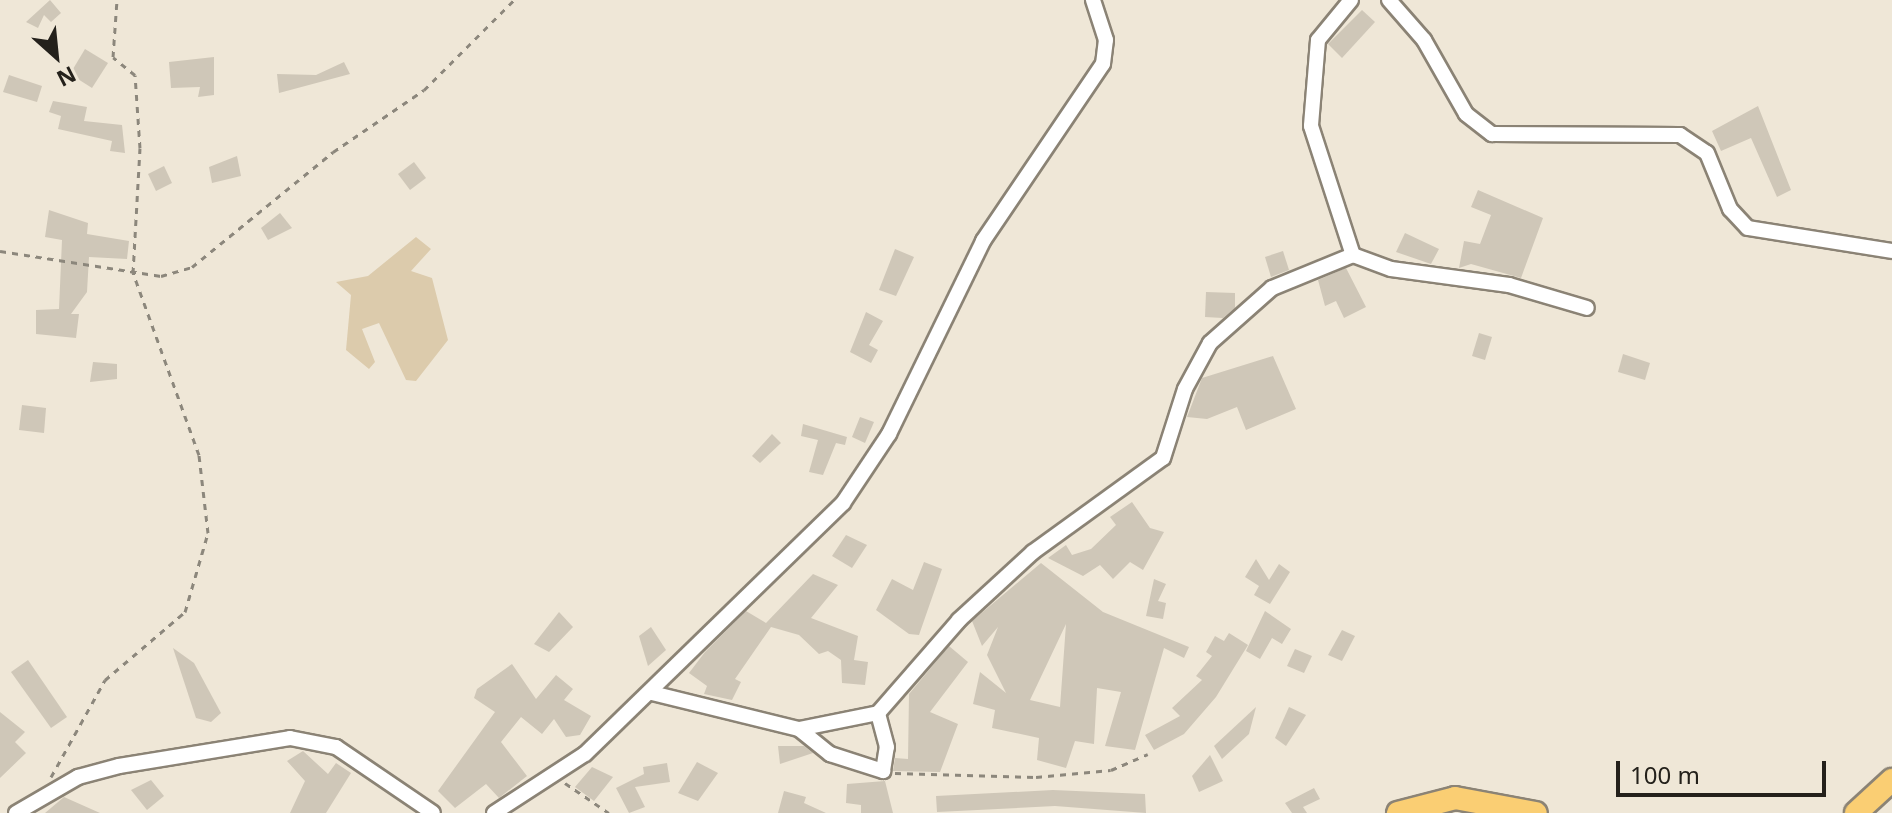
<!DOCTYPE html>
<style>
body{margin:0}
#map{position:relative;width:1892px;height:813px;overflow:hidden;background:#efe7d7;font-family:"Noto Sans",sans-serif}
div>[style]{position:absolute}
.green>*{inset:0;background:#dccbac}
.building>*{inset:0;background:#cfc7b8}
.path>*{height:3px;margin-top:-1.5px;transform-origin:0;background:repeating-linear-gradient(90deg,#8c877c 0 6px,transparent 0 12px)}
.roads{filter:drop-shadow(2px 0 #8b8375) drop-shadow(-2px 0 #8b8375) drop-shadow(0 2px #8b8375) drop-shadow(0 -2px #8b8375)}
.minor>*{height:14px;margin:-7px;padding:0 7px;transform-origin:7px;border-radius:7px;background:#fff}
.trunk>*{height:22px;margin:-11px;padding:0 11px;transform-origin:11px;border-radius:11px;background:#face73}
span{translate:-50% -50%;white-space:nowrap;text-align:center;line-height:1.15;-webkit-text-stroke:6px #efe7d7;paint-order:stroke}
.north{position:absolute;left:16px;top:16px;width:80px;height:80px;-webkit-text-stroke:6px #efe7d7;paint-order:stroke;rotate:153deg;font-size:22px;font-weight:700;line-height:32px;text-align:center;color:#24211b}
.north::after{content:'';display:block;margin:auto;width:28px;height:36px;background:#24211b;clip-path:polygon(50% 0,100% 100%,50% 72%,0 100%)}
.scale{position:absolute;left:1616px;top:761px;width:210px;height:36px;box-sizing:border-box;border:4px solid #24211b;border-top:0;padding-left:10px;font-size:24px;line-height:28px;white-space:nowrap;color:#24211b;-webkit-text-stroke:6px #efe7d7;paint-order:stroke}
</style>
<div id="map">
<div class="green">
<i style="clip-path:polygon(416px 237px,431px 249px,411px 271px,432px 278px,448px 340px,416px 381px,406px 380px,379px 323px,362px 329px,375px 362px,369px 369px,346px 350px,351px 295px,336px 282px,368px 276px)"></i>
</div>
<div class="building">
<i style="clip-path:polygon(50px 0,61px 13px,51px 22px,44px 15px,38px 28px,26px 22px)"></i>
<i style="clip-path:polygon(1362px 10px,1375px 22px,1342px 58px,1328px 44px)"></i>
<i style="clip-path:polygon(85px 49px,108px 63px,92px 88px,70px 74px)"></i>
<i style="clip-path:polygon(214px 57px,214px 95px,198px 97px,200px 87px,171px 88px,169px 62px)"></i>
<i style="clip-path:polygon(344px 62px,350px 74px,279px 93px,277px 74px,316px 75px)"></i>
<i style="clip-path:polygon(9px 75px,42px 86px,37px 102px,3px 92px)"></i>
<i style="clip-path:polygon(53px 101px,87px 107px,84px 121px,122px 125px,125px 153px,110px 151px,112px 141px,58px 129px,61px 116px,49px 112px)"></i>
<i style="clip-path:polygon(1758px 106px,1791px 190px,1777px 197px,1751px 138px,1721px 151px,1712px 131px)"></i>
<i style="clip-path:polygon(237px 156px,241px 176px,212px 183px,209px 167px)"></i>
<i style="clip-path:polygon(414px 162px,426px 178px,410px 190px,398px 174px)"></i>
<i style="clip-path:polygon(164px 166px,172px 183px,156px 191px,148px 174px)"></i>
<i style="clip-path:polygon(1478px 190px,1543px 218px,1521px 278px,1471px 264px,1459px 268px,1464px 241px,1480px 244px,1491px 215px,1471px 207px)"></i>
<i style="clip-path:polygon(49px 210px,88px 223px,87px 234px,129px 241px,127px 259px,89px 257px,87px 292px,71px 314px,79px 314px,76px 338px,36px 334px,36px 310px,59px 309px,62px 240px,45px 237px)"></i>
<i style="clip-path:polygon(280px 213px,292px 228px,268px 240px,261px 228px)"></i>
<i style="clip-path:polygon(1405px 233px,1439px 249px,1431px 264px,1396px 252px)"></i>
<i style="clip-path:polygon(895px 249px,914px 257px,896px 296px,879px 290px)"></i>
<i style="clip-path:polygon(1283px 251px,1289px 270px,1271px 277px,1265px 257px)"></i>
<i style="clip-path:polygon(1346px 268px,1366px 307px,1344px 318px,1336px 301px,1325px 306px,1318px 280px)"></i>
<i style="clip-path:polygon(1206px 292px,1235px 293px,1235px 308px,1223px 318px,1205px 317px)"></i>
<i style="clip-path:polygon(866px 312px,883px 321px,869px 345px,878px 350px,871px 363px,850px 352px)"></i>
<i style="clip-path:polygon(1479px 333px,1492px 337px,1485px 360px,1472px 356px)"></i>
<i style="clip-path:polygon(1623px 354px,1650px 363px,1645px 380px,1618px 372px)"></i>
<i style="clip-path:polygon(1273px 356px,1296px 409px,1246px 430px,1237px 407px,1207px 419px,1187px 417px,1202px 378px)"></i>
<i style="clip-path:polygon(93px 362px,117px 364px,117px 379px,90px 382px)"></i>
<i style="clip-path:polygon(22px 405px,46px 408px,44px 433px,19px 430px)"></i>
<i style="clip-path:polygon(860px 417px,874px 422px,865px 443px,852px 437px)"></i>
<i style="clip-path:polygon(803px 424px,847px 437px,845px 445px,836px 443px,823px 475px,809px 472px,818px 440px,801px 436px)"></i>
<i style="clip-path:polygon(772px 434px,781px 443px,760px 463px,752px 456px)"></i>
<i style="clip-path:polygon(1132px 502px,1150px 528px,1164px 532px,1143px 570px,1130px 562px,1113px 579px,1100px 565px,1083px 576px,1048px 558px,1066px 545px,1072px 555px,1091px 549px,1116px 525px,1110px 517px)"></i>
<i style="clip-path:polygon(846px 535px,867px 545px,852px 568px,832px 556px)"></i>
<i style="clip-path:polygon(1256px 559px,1269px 580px,1279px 564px,1290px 572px,1270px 604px,1254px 595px,1259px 586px,1245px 577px)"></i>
<i style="clip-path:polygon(924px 562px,942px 569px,919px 635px,909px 634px,876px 610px,892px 579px,913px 590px)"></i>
<i style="clip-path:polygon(evenodd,1041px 563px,1103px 612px,1189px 647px,1184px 658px,1164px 648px,1135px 750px,1105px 746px,1121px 692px,1097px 688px,1094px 744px,1075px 741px,1066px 768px,1037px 760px,1039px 738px,992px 728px,995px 710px,973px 704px,980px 672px,1006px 693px,987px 655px,998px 627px,982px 646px,972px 621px,1041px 563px,1066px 624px,1060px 707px,1030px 700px,1066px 624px)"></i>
<i style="clip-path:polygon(813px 574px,838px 585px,811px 618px,858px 636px,854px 660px,868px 662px,865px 685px,842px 683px,841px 660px,828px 651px,819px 654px,799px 635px,771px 627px,735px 679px,741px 682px,732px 700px,704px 694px,707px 686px,689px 673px,705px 652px,746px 611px,766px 623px)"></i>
<i style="clip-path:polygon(1154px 579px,1166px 584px,1158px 601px,1166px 603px,1163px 619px,1146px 616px)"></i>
<i style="clip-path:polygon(1265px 611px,1291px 629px,1282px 644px,1272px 638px,1260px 659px,1246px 651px)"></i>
<i style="clip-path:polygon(559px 612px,573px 627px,549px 652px,534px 644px)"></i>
<i style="clip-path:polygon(651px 627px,666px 650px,648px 666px,639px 636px)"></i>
<i style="clip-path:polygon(1342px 630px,1355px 636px,1342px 661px,1328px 655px)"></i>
<i style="clip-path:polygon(1229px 633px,1248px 645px,1216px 697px,1184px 734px,1154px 750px,1145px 735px,1180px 716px,1172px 708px,1202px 680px,1196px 676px,1212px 656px,1206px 652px,1215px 636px,1224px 641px)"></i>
<i style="clip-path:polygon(949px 646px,968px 662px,930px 712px,958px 724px,940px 772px,893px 771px,895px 758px,908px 759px,909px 694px)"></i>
<i style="clip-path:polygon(173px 648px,194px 663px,221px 713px,211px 722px,196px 718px)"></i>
<i style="clip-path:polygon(1295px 649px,1312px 656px,1304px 673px,1287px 666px)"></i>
<i style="clip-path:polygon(28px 660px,67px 717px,51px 728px,11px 672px)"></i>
<i style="clip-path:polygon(512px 664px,536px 699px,556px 675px,573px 689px,564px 700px,591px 716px,580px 735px,566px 737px,554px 719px,542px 734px,521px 717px,501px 742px,527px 776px,499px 798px,486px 784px,455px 808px,438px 791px,495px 712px,474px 698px,477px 689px)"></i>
<i style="clip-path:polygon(1256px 707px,1249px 734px,1222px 759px,1214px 746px)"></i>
<i style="clip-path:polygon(1289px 707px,1306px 715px,1286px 746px,1275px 738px)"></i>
<i style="clip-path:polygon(0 712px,25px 732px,15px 742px,26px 753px,0 778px)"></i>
<i style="clip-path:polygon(778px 746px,804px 746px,813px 753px,780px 764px)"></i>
<i style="clip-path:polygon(303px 751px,328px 774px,336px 763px,351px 773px,326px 813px,290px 813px,305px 781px,287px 761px)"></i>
<i style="clip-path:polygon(1210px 755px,1223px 781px,1199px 792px,1192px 776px)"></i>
<i style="clip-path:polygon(697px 762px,718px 773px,698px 801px,678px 793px)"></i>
<i style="clip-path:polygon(667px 763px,670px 782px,635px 787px,645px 807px,629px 813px,616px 788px,644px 774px,643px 767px)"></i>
<i style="clip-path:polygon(592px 767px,613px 777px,594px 801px,575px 787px)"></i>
<i style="clip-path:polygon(151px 780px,164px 796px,147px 810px,131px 790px)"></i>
<i style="clip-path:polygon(885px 781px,893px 813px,861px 813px,861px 805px,846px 803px,847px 784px)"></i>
<i style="clip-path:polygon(1314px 788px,1320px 799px,1303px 807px,1307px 813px,1292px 813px,1285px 803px)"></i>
<i style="clip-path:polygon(1053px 790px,1145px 794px,1146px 813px,1055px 806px,937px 812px,936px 796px)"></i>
<i style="clip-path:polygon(784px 791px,806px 797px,804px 803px,826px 813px,778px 813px)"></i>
<i style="clip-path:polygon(64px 797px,100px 813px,45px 813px)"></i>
</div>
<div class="path">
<i style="left:0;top:251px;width:163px;rotate:8.8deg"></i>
<i style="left:161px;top:276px;width:32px;rotate:-16deg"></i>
<i style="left:192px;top:267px;width:182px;rotate:-39.2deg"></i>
<i style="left:333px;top:152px;width:110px;rotate:-34.3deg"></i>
<i style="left:424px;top:90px;width:127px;rotate:-45deg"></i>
<i style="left:895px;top:773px;width:141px;rotate:1.6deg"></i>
<i style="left:1036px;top:777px;width:75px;rotate:-5.3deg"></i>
<i style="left:1111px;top:770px;width:40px;rotate:-23.4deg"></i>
<i style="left:51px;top:777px;width:111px;rotate:-60.9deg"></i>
<i style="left:105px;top:680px;width:105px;rotate:-40.4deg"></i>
<i style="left:185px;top:612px;width:82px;rotate:-73.8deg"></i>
<i style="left:208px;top:533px;width:79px;rotate:-96.6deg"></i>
<i style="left:199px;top:455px;width:194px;rotate:-109.9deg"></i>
<i style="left:133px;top:273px;width:125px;rotate:-86.8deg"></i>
<i style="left:140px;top:148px;width:73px;rotate:-93.9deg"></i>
<i style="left:135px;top:75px;width:28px;rotate:-141deg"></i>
<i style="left:113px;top:57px;width:57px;rotate:-86deg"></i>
<i style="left:565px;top:783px;width:53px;rotate:34.3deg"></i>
</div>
<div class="roads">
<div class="minor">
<i style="left:1351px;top:0;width:52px;rotate:129.5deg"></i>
<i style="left:1318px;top:40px;width:86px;rotate:94.7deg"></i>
<i style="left:1311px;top:126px;width:136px;rotate:72deg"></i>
<i style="left:1353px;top:255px;width:40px;rotate:20.2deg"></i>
<i style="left:1391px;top:269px;width:119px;rotate:7.7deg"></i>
<i style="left:1509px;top:285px;width:81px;rotate:16.4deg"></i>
<i style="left:1389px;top:0;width:53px;rotate:48.8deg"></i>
<i style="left:1424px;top:40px;width:85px;rotate:60.4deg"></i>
<i style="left:1466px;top:114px;width:33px;rotate:38deg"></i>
<i style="left:1492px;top:134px;width:188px;rotate:0.3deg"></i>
<i style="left:1680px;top:135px;width:32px;rotate:34deg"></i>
<i style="left:1707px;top:153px;width:61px;rotate:67.7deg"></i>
<i style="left:1730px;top:209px;width:26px;rotate:47deg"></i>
<i style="left:1748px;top:228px;width:146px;rotate:9.1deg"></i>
<i style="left:652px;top:693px;width:151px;rotate:13.8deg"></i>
<i style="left:799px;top:729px;width:40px;rotate:39deg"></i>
<i style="left:830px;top:754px;width:56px;rotate:17.8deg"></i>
<i style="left:883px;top:771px;width:24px;rotate:-81deg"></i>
<i style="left:887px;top:747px;width:35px;rotate:-105deg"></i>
<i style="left:799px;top:729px;width:81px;rotate:-11.4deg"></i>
<i style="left:878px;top:713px;width:123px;rotate:-48.9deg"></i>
<i style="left:959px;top:620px;width:100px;rotate:-42.6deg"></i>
<i style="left:1033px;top:552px;width:160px;rotate:-35.9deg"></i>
<i style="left:1163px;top:458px;width:72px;rotate:-72.3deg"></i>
<i style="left:1185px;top:389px;width:52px;rotate:-61.5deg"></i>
<i style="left:1210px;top:343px;width:83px;rotate:-41.6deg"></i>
<i style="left:1272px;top:288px;width:87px;rotate:-22.2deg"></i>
<i style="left:16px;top:813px;width:72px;rotate:-30.1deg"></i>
<i style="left:78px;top:777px;width:42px;rotate:-15deg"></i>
<i style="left:119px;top:766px;width:173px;rotate:-9.3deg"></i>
<i style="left:290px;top:738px;width:47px;rotate:11.1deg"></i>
<i style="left:336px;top:747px;width:117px;rotate:34.2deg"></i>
<i style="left:494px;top:813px;width:108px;rotate:-33deg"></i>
<i style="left:585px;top:754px;width:360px;rotate:-44.2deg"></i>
<i style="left:843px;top:503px;width:83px;rotate:-56.3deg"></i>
<i style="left:889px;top:434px;width:215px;rotate:-64deg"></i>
<i style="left:983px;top:241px;width:214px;rotate:-55.9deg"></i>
<i style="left:1103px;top:64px;width:24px;rotate:-83deg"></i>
<i style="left:1106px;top:40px;width:42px;rotate:-108deg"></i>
</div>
<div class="trunk">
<i style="left:1398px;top:813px;width:59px;rotate:-14.7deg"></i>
<i style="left:1455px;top:798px;width:82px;rotate:10.5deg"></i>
<i style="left:1856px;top:813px;width:49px;rotate:-42.5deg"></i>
</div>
</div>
<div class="north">N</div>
<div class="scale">100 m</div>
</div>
